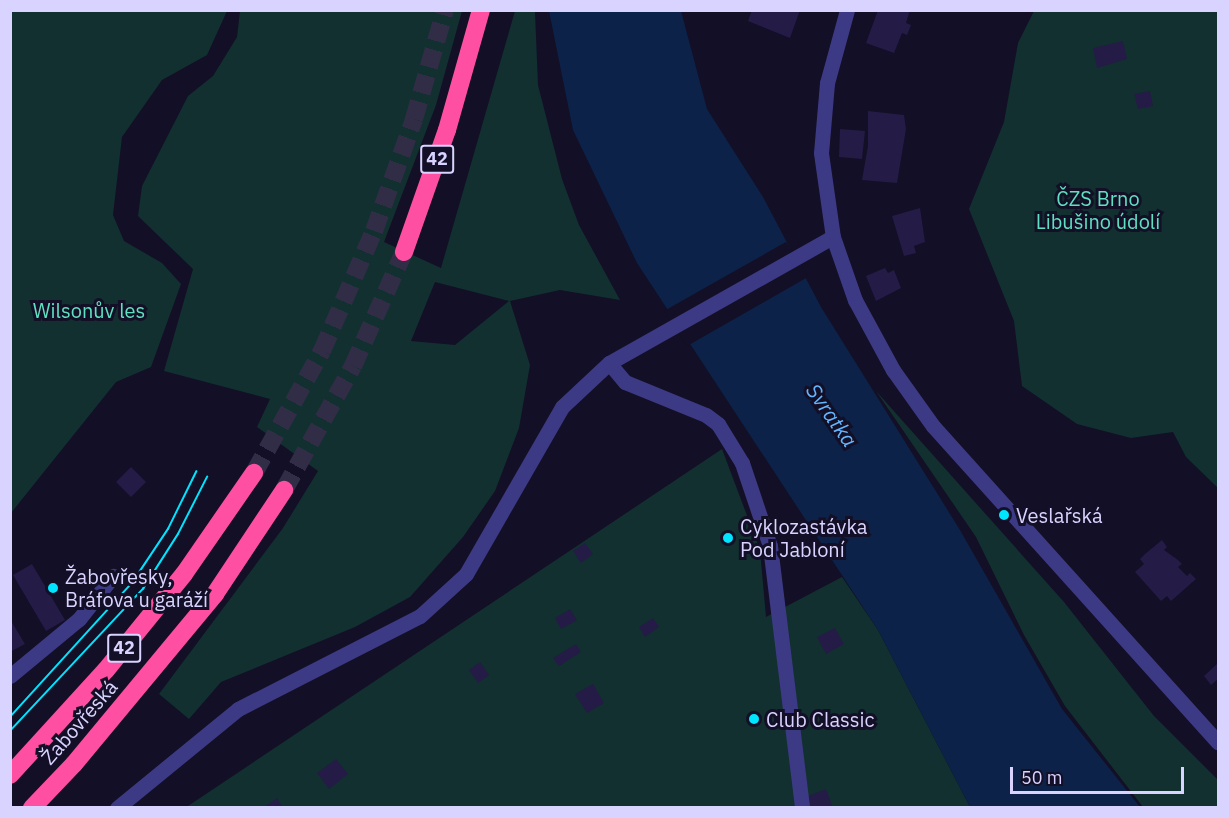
<!DOCTYPE html>
<meta charset="utf-8">
<style>
body{margin:0}
#map{position:relative;width:1229px;height:818px;overflow:hidden;background:#130f26;font-family:"IBM Plex Sans",sans-serif}
div>[style]{position:absolute}
.green>*{inset:0;background:#12302f}
.water>*{inset:0;background:#0c2248}
.pier>*{inset:0;background:#130f26}
.building>*{inset:0;background:#241b47}
.highway-tunnel>*{height:18px;margin-top:-9px;transform-origin:0;background:repeating-linear-gradient(90deg,#312d47 0 18px,transparent 0 27px)}
.minor>*{height:15px;margin:-7.5px;padding:0 7.5px;transform-origin:7.5px;border-radius:7.5px;background:#3d3a85}
.highway>*{height:18px;margin:-9px;padding:0 9px;transform-origin:9px;border-radius:9px;background:#ff4fa3}
.tram>*{height:1.5px;margin:-0.75px;padding:0 0.75px;transform-origin:0.75px;border-radius:0.75px;background:#00e5ff}
.dots>*{width:16px;height:16px;translate:-50% -50%;box-sizing:border-box;border:3px solid #130f26;border-radius:50%}
span{translate:-50% -50%;white-space:nowrap;text-align:center;line-height:1.15;-webkit-text-stroke:6px #130f26;paint-order:stroke}
.shield-label span{padding:2px 4px;background:#130f26;border:2px solid;border-radius:4px;-webkit-text-stroke-width:0}
.shield-label{font-size:18px;color:#d9d4ff;font-weight:700}
.park-label{font-size:20px;color:#5fe0c0}
.poi-label{font-size:20px;color:#d9d4ff}
.left{translate:0 -50%;text-align:left}
.street-label{font-size:20px;color:#d9d4ff}
.water-label{font-size:21px;color:#62b6ff;font-style:italic}
.frame{position:absolute;inset:0;border:12px solid #d9d4ff;pointer-events:none}
.scale{position:absolute;left:1010px;top:767px;width:174px;height:27px;box-sizing:border-box;border:3px solid #d9d4ff;border-top:0;padding-left:8px;font-size:18px;line-height:21px;white-space:nowrap;color:#d9d4ff;-webkit-text-stroke:4px #130f26;paint-order:stroke}
</style>
<div id="map">
<div class="green">
<i style="clip-path:polygon(11px 10px,227px 11px,207px 55px,162px 80px,122px 137px,113px 215px,124px 241px,162px 263px,181px 284px,151px 367px,116px 382px,11px 513px)"></i>
<i style="clip-path:polygon(evenodd,240px 11px,462px 11px,436px 105px,384px 242px,441px 268px,515px 11px,535px 12px,538px 85px,562px 179px,579px 225px,620px 300px,560px 290px,510px 301px,530px 365px,519px 428px,495px 491px,463px 537px,410px 597px,355px 627px,221px 682px,189px 719px,159px 694px,283px 528px,318px 471px,257px 427px,270px 399px,164px 371px,193px 269px,138px 216px,142px 186px,188px 96px,213px 76px,237px 37px,240px 11px,435px 282px,509px 301px,455px 345px,411px 341px,435px 282px)"></i>
<i style="clip-path:polygon(1034px 11px,1218px 11px,1218px 488px,1186px 457px,1173px 432px,1131px 438px,1077px 424px,1022px 386px,1014px 321px,969px 209px,1004px 122px,1018px 43px)"></i>
<i style="clip-path:polygon(876px 391px,1064px 602px,1154px 716px,1218px 780px,1218px 807px,1143px 807px,1065px 706px,1024px 635px,976px 537px)"></i>
<i style="clip-path:polygon(722px 449px,760px 550px,766px 617px,842px 577px,878px 630px,970px 807px,185px 808px)"></i>
</div>
<div class="water">
<i style="clip-path:polygon(549px 11px,681px 11px,707px 109px,763px 197px,821px 307px,960px 530px,1062px 709px,1140px 807px,970px 807px,878px 630px,637px 263px,573px 130px)"></i>
</div>
<div class="pier">
<i style="clip-path:polygon(786px 242px,807px 273px,806px 278px,687px 346px,664px 311px)"></i>
</div>
<div class="building">
<i style="clip-path:polygon(752px 10px,800px 10px,790px 38px,748px 21px)"></i>
<i style="clip-path:polygon(878px 10px,910px 10px,906px 23px,911px 25px,907px 35px,902px 33px,894px 53px,866px 43px)"></i>
<i style="clip-path:polygon(1123px 41px,1127px 59px,1097px 68px,1093px 48px)"></i>
<i style="clip-path:polygon(1150px 91px,1153px 106px,1138px 109px,1134px 94px)"></i>
<i style="clip-path:polygon(868px 111px,904px 115px,906px 129px,897px 183px,862px 180px,868px 146px)"></i>
<i style="clip-path:polygon(840px 129px,865px 131px,862px 159px,839px 157px)"></i>
<i style="clip-path:polygon(920px 208px,925px 242px,914px 246px,916px 253px,904px 256px,892px 216px)"></i>
<i style="clip-path:polygon(885px 268px,888px 273px,894px 270px,901px 288px,876px 301px,866px 276px)"></i>
<i style="clip-path:polygon(131px 467px,146px 482px,131px 497px,116px 482px)"></i>
<i style="clip-path:polygon(1162px 540px,1167px 547px,1164px 550px,1178px 560px,1182px 564px,1178px 567px,1187px 576px,1190px 573px,1196px 579px,1171px 601px,1167px 596px,1161px 601px,1135px 572px,1144px 564px,1140px 559px,1145px 554px)"></i>
<i style="clip-path:polygon(585px 543px,593px 554px,581px 563px,573px 551px)"></i>
<i style="clip-path:polygon(32px 564px,65px 620px,46px 631px,13px 575px)"></i>
<i style="clip-path:polygon(570px 609px,577px 620px,561px 629px,555px 618px)"></i>
<i style="clip-path:polygon(653px 618px,659px 627px,645px 637px,639px 627px)"></i>
<i style="clip-path:polygon(10px 619px,25px 644px,10px 652px)"></i>
<i style="clip-path:polygon(835px 628px,844px 644px,826px 654px,817px 637px)"></i>
<i style="clip-path:polygon(576px 644px,581px 652px,559px 666px,553px 658px)"></i>
<i style="clip-path:polygon(480px 662px,489px 675px,478px 683px,469px 670px)"></i>
<i style="clip-path:polygon(1218px 663px,1218px 679px,1211px 685px,1204px 676px)"></i>
<i style="clip-path:polygon(593px 684px,604px 703px,587px 713px,575px 694px)"></i>
<i style="clip-path:polygon(336px 759px,348px 774px,329px 789px,317px 773px)"></i>
<i style="clip-path:polygon(826px 789px,833px 808px,811px 808px,808px 796px)"></i>
<i style="clip-path:polygon(277px 798px,283px 808px,263px 808px)"></i>
</div>
<div class="highway-tunnel">
<i style="left:254px;top:473px;width:140px;rotate:-60.9deg"></i>
<i style="left:322px;top:351px;width:131px;rotate:-66.6deg"></i>
<i style="left:374px;top:231px;width:119px;rotate:-70.3deg"></i>
<i style="left:414px;top:119px;width:113px;rotate:-74.1deg"></i>
<i style="left:284px;top:490px;width:142px;rotate:-60.9deg"></i>
<i style="left:353px;top:366px;width:125px;rotate:-65.9deg"></i>
</div>
<div class="minor">
<i style="left:847px;top:10px;width:76px;rotate:105.3deg"></i>
<i style="left:827px;top:83px;width:70px;rotate:94.9deg"></i>
<i style="left:821px;top:153px;width:85px;rotate:81.9deg"></i>
<i style="left:833px;top:237px;width:67px;rotate:70.8deg"></i>
<i style="left:855px;top:300px;width:80px;rotate:61.5deg"></i>
<i style="left:893px;top:370px;width:69px;rotate:54.5deg"></i>
<i style="left:933px;top:426px;width:426px;rotate:48deg"></i>
<i style="left:609px;top:363px;width:25px;rotate:50deg"></i>
<i style="left:625px;top:382px;width:87px;rotate:22.2deg"></i>
<i style="left:706px;top:415px;width:15px;rotate:37deg"></i>
<i style="left:718px;top:424px;width:46px;rotate:58.4deg"></i>
<i style="left:742px;top:463px;width:88px;rotate:71.4deg"></i>
<i style="left:770px;top:546px;width:264px;rotate:83deg"></i>
<i style="left:10px;top:676px;width:89px;rotate:-39.6deg"></i>
<i style="left:79px;top:619px;width:55px;rotate:-51.7deg"></i>
<i style="left:117px;top:808px;width:156px;rotate:-39.3deg"></i>
<i style="left:238px;top:709px;width:204px;rotate:-27.1deg"></i>
<i style="left:420px;top:616px;width:62px;rotate:-42.4deg"></i>
<i style="left:466px;top:574px;width:193px;rotate:-60.1deg"></i>
<i style="left:562px;top:407px;width:64px;rotate:-43.1deg"></i>
<i style="left:609px;top:363px;width:257px;rotate:-29.4deg"></i>
</div>
<div class="highway">
<i style="left:404px;top:252px;width:129px;rotate:-70.6deg"></i>
<i style="left:447px;top:130px;width:125px;rotate:-74.2deg"></i>
<i style="left:10px;top:775px;width:142px;rotate:-47.6deg"></i>
<i style="left:106px;top:670px;width:124px;rotate:-50.9deg"></i>
<i style="left:184px;top:574px;width:123px;rotate:-55.3deg"></i>
<i style="left:32px;top:808px;width:61px;rotate:-46.3deg"></i>
<i style="left:74px;top:764px;width:221px;rotate:-50.3deg"></i>
<i style="left:215px;top:594px;width:125px;rotate:-56.4deg"></i>
</div>
<div class="tram">
<i style="left:10px;top:717px;width:181px;rotate:-47.7deg"></i>
<i style="left:132px;top:583px;width:65px;rotate:-56.3deg"></i>
<i style="left:168px;top:529px;width:64px;rotate:-63.8deg"></i>
<i style="left:10px;top:731px;width:195px;rotate:-46.9deg"></i>
<i style="left:143px;top:589px;width:65px;rotate:-57.5deg"></i>
<i style="left:178px;top:534px;width:64px;rotate:-63deg"></i>
</div>
<div class="dots">
<i style="left:1004px;top:515px;background:#00e5ff"></i>
<i style="left:728px;top:538px;background:#00e5ff"></i>
<i style="left:53px;top:588px;background:#00e5ff"></i>
<i style="left:754px;top:719px;background:#00e5ff"></i>
</div>
<div class="shield-label">
<span style="left:437px;top:159px">42</span>
<span style="left:124px;top:648px">42</span>
</div>
<div class="park-label">
<span style="left:1098px;top:210px">ČZS Brno<br>Libušino údolí</span>
<span style="left:89px;top:310px">Wilsonův les</span>
</div>
<div class="poi-label">
<span class="left" style="left:1016px;top:515px">Veslařská</span>
<span class="left" style="left:740px;top:538px">Cyklozastávka<br>Pod Jabloní</span>
<span class="left" style="left:65px;top:588px">Žabovřesky,<br>Bráfova u garáží</span>
<span class="left" style="left:766px;top:719px">Club Classic</span>
</div>
<div class="street-label">
<span style="left:79px;top:722px;rotate:-49deg">Žabovřeská</span>
</div>
<div class="water-label">
<span style="left:832px;top:415px;rotate:55deg">Svratka</span>
</div>
<div class="frame"></div>
<div class="scale">50 m</div>
</div>
